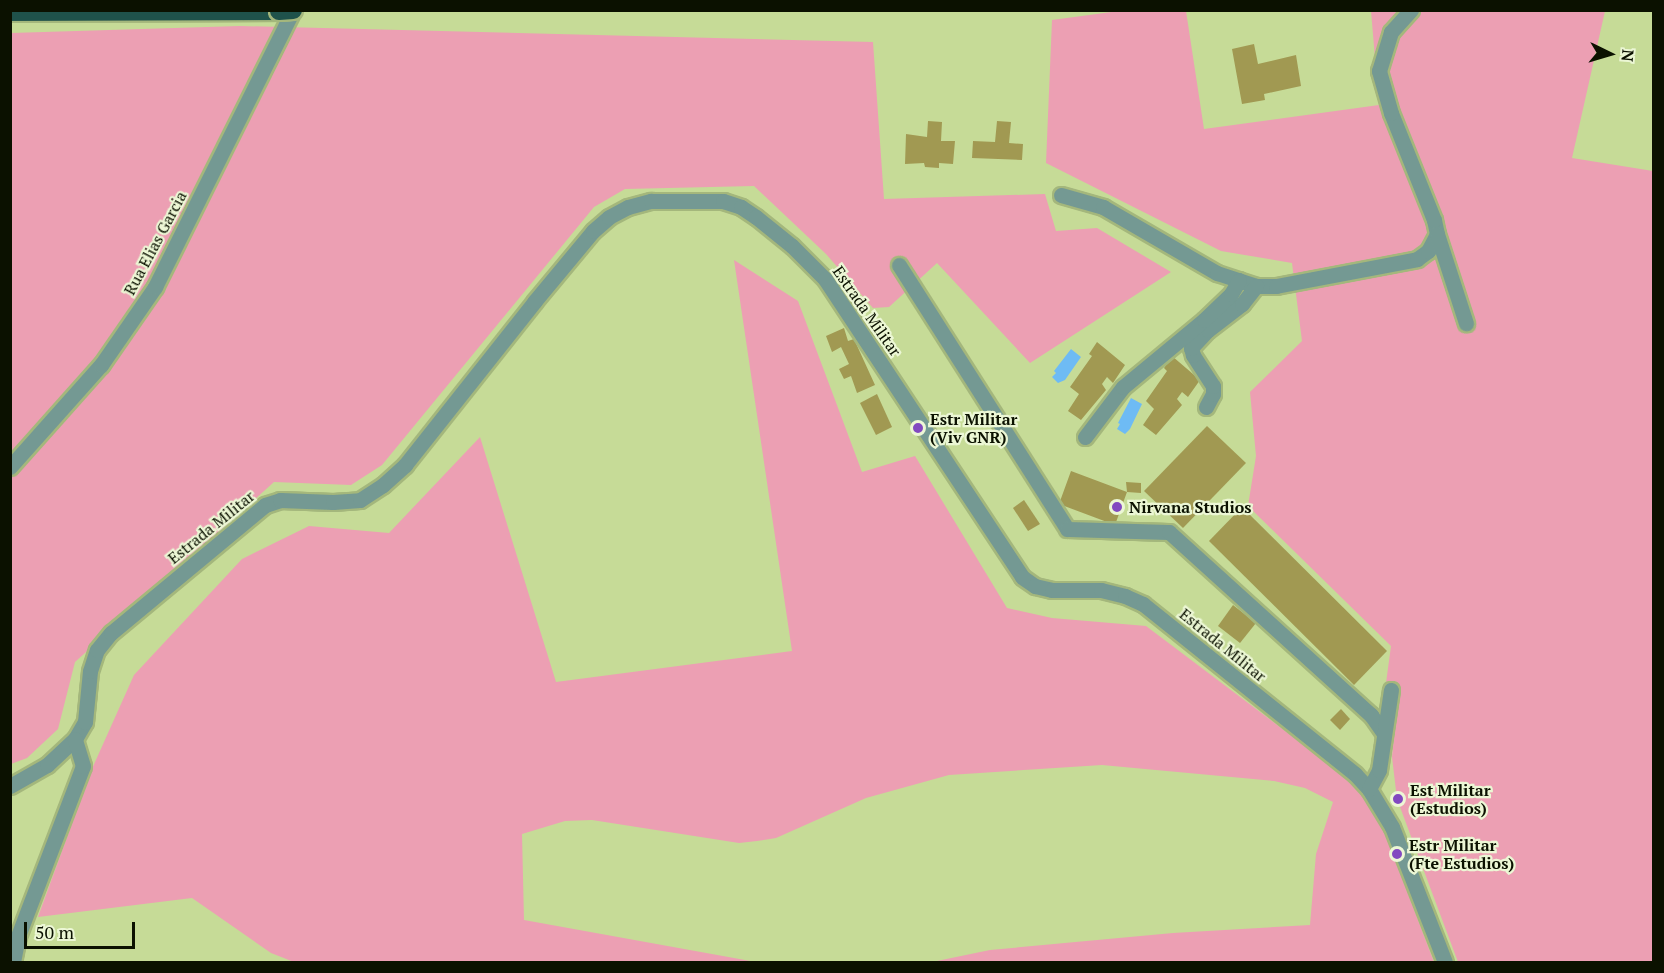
<!DOCTYPE html>
<style>
body{margin:0}
#map{position:relative;width:1664px;height:973px;overflow:hidden;background:#c6db97;font-family:"PT Serif",serif}
div>[style]{position:absolute}
.green>*{inset:0;background:#ec9fb3}
.water>*{inset:0;background:#6ebbf4}
.building>*{inset:0;background:#a19952}
.roads{filter:drop-shadow(2px 0 #a4b77c) drop-shadow(-2px 0 #a4b77c) drop-shadow(0 2px #a4b77c) drop-shadow(0 -2px #a4b77c)}
.minor>*{height:15px;margin:-7.5px;padding:0 7.5px;transform-origin:7.5px;border-radius:7.5px;background:#749993}
.highway>*{height:18px;margin:-9px;padding:0 9px;transform-origin:9px;border-radius:9px;background:#1f524b}
.bridges{filter:drop-shadow(2px 0 #a4b77c) drop-shadow(-2px 0 #a4b77c) drop-shadow(0 2px #a4b77c) drop-shadow(0 -2px #a4b77c)}
.highway-bridge>*{height:18px;margin:-9px;padding:0 9px;transform-origin:9px;border-radius:9px;background:#1f524b}
.dots>*{width:16px;height:16px;translate:-50% -50%;box-sizing:border-box;border:3px solid #ecf7d5;border-radius:50%}
span{translate:-50% -50%;white-space:nowrap;text-align:center;line-height:1.15;-webkit-text-stroke:4.5px #ecf7d5;paint-order:stroke}
.street-label{font-size:16px;color:#0b1100}
.poi-label{font-size:16px;color:#0b1100;font-weight:700}
.left{translate:0 -50%;text-align:left}
.frame{position:absolute;inset:0;border:12px solid #0b1100;pointer-events:none}
.north{position:absolute;left:1580px;top:24px;width:60px;height:60px;-webkit-text-stroke:4px #ecf7d5;paint-order:stroke;rotate:95deg;font-size:16px;font-weight:700;line-height:24px;text-align:center;color:#0b1100}
.north::after{content:'';display:block;margin:auto;width:21px;height:27px;background:#0b1100;clip-path:polygon(50% 0,100% 100%,50% 72%,0 100%)}
.scale{position:absolute;left:24px;top:922px;width:111px;height:27px;box-sizing:border-box;border:3px solid #0b1100;border-top:0;padding-left:8px;font-size:18px;line-height:21px;white-space:nowrap;color:#0b1100;-webkit-text-stroke:4px #ecf7d5;paint-order:stroke}
</style>
<div id="map">
<div class="green">
<i style="clip-path:polygon(1119px 11px,1186px 11px,1204px 129px,1379px 105px,1371px 11px,1605px 11px,1572px 158px,1653px 171px,1653px 962px,1458px 962px,1397px 799px,1392px 757px,1399px 685px,1386px 683px,1391px 646px,1248px 506px,1256px 456px,1250px 392px,1302px 341px,1292px 263px,1221px 251px,1046px 163px,1052px 20px)"></i>
<i style="clip-path:polygon(240px 26px,873px 42px,884px 199px,1045px 194px,1056px 231px,1097px 228px,1171px 272px,1030px 363px,937px 263px,889px 307px,873px 308px,826px 254px,754px 186px,625px 189px,594px 207px,382px 465px,351px 485px,274px 482px,75px 662px,58px 729px,27px 758px,11px 764px,11px 33px)"></i>
<i style="clip-path:polygon(734px 260px,798px 301px,862px 472px,915px 456px,1007px 608px,1052px 618px,1146px 626px,1353px 782px,1363px 794px,1383px 828px,1434px 962px,932px 962px,990px 950px,1173px 933px,1310px 925px,1316px 854px,1333px 802px,1305px 788px,1274px 781px,1102px 765px,949px 775px,866px 798px,776px 838px,757px 841px,739px 843px,592px 820px,565px 821px,522px 834px,524px 920px,756px 962px,294px 962px,271px 953px,192px 898px,38px 917px,91px 771px,134px 675px,242px 559px,309px 526px,389px 533px,480px 437px,556px 682px,792px 651px)"></i>
</div>
<div class="water">
<i style="clip-path:polygon(1071px 349px,1081px 357px,1065px 380px,1058px 383px,1052px 377px,1056px 373px,1054px 371px)"></i>
<i style="clip-path:polygon(1131px 398px,1142px 404px,1130px 429px,1125px 434px,1117px 429px,1120px 424px,1118px 423px)"></i>
</div>
<div class="building">
<i style="clip-path:polygon(1254px 44px,1258px 64px,1296px 55px,1301px 86px,1264px 94px,1265px 100px,1242px 104px,1232px 49px)"></i>
<i style="clip-path:polygon(928px 121px,942px 122px,941px 141px,955px 141px,953px 164px,939px 163px,939px 168px,925px 167px,924px 163px,905px 164px,906px 134px,927px 137px)"></i>
<i style="clip-path:polygon(997px 121px,1011px 122px,1009px 143px,1023px 144px,1022px 160px,972px 158px,973px 141px,995px 142px)"></i>
<i style="clip-path:polygon(844px 328px,848px 341px,854px 339px,875px 385px,857px 393px,851px 376px,844px 379px,839px 369px,849px 364px,841px 347px,832px 352px,826px 336px)"></i>
<i style="clip-path:polygon(1097px 342px,1125px 365px,1113px 383px,1107px 377px,1102px 384px,1106px 390px,1081px 420px,1068px 411px,1079px 394px,1070px 387px,1092px 356px,1089px 354px)"></i>
<i style="clip-path:polygon(1172px 356px,1200px 380px,1188px 397px,1182px 392px,1177px 399px,1182px 405px,1156px 435px,1143px 425px,1154px 409px,1146px 401px,1167px 371px,1164px 368px)"></i>
<i style="clip-path:polygon(877px 394px,892px 427px,876px 435px,860px 403px)"></i>
<i style="clip-path:polygon(1207px 426px,1246px 463px,1183px 528px,1144px 491px)"></i>
<i style="clip-path:polygon(1071px 471px,1127px 492px,1126px 482px,1141px 483px,1141px 493px,1127px 492px,1115px 525px,1059px 504px)"></i>
<i style="clip-path:polygon(1024px 500px,1040px 524px,1028px 531px,1013px 508px)"></i>
<i style="clip-path:polygon(1242px 507px,1387px 651px,1354px 685px,1209px 541px)"></i>
<i style="clip-path:polygon(1233px 605px,1256px 623px,1240px 643px,1218px 626px)"></i>
<i style="clip-path:polygon(1341px 709px,1350px 719px,1340px 730px,1330px 720px)"></i>
</div>
<div class="roads">
<div class="minor">
<i style="left:1061px;top:195px;width:44px;rotate:15.9deg"></i>
<i style="left:1103px;top:207px;width:132px;rotate:30.1deg"></i>
<i style="left:1217px;top:273px;width:41px;rotate:18.4deg"></i>
<i style="left:1256px;top:286px;width:20px"></i>
<i style="left:1276px;top:286px;width:144px;rotate:-10.8deg"></i>
<i style="left:1417px;top:259px;width:14px;rotate:-36deg"></i>
<i style="left:1428px;top:251px;width:19px;rotate:-62deg"></i>
<i style="left:1437px;top:234px;width:14px;rotate:-102deg"></i>
<i style="left:1434px;top:220px;width:115px;rotate:-111.9deg"></i>
<i style="left:1391px;top:113px;width:44px;rotate:-105.9deg"></i>
<i style="left:1379px;top:71px;width:41px;rotate:-72.9deg"></i>
<i style="left:1391px;top:32px;width:30px;rotate:-48deg"></i>
<i style="left:1437px;top:234px;width:94px;rotate:72deg"></i>
<i style="left:899px;top:265px;width:313px;rotate:57.5deg"></i>
<i style="left:1067px;top:529px;width:102px;rotate:1.7deg"></i>
<i style="left:1169px;top:532px;width:273px;rotate:42.2deg"></i>
<i style="left:1371px;top:715px;width:21px;rotate:55deg"></i>
<i style="left:1206px;top:407px;width:15px;rotate:-62deg"></i>
<i style="left:1213px;top:394px;width:8px;rotate:-90deg"></i>
<i style="left:1213px;top:386px;width:37px;rotate:-123deg"></i>
<i style="left:1193px;top:355px;width:7px;rotate:-106deg"></i>
<i style="left:1191px;top:348px;width:25px;rotate:-47deg"></i>
<i style="left:1208px;top:330px;width:43px;rotate:-37.4deg"></i>
<i style="left:1242px;top:304px;width:23px;rotate:-52deg"></i>
<i style="left:1085px;top:437px;width:63px;rotate:-52.8deg"></i>
<i style="left:1123px;top:387px;width:105px;rotate:-39.6deg"></i>
<i style="left:1204px;top:320px;width:37px;rotate:-44deg"></i>
<i style="left:1231px;top:294px;width:16px;rotate:-60deg"></i>
<i style="left:10px;top:467px;width:137px;rotate:-48.3deg"></i>
<i style="left:101px;top:365px;width:95px;rotate:-55.3deg"></i>
<i style="left:155px;top:287px;width:309px;rotate:-63.5deg"></i>
<i style="left:10px;top:786px;width:43px;rotate:-29.6deg"></i>
<i style="left:47px;top:765px;width:38px;rotate:-43deg"></i>
<i style="left:75px;top:739px;width:20px;rotate:-60deg"></i>
<i style="left:85px;top:722px;width:51px;rotate:-84.4deg"></i>
<i style="left:90px;top:671px;width:22px;rotate:-72deg"></i>
<i style="left:97px;top:650px;width:22px;rotate:-51deg"></i>
<i style="left:111px;top:633px;width:200px;rotate:-39.7deg"></i>
<i style="left:265px;top:505px;width:16px;rotate:-18deg"></i>
<i style="left:280px;top:500px;width:53px;rotate:2.2deg"></i>
<i style="left:333px;top:502px;width:27px;rotate:-4deg"></i>
<i style="left:360px;top:500px;width:27px;rotate:-33deg"></i>
<i style="left:383px;top:485px;width:30px;rotate:-42deg"></i>
<i style="left:405px;top:465px;width:208px;rotate:-51.6deg"></i>
<i style="left:534px;top:302px;width:92px;rotate:-50.3deg"></i>
<i style="left:593px;top:231px;width:21px;rotate:-41deg"></i>
<i style="left:609px;top:217px;width:21px;rotate:-28deg"></i>
<i style="left:628px;top:207px;width:24px;rotate:-15deg"></i>
<i style="left:651px;top:201px;width:72px"></i>
<i style="left:723px;top:201px;width:19px;rotate:18deg"></i>
<i style="left:741px;top:207px;width:18px;rotate:34deg"></i>
<i style="left:756px;top:217px;width:46px;rotate:38.9deg"></i>
<i style="left:792px;top:246px;width:47px;rotate:45deg"></i>
<i style="left:825px;top:279px;width:357px;rotate:56.5deg"></i>
<i style="left:1022px;top:577px;width:16px;rotate:35deg"></i>
<i style="left:1035px;top:586px;width:17px;rotate:13deg"></i>
<i style="left:1052px;top:590px;width:49px"></i>
<i style="left:1101px;top:590px;width:25px;rotate:14deg"></i>
<i style="left:1125px;top:596px;width:20px;rotate:24deg"></i>
<i style="left:1143px;top:604px;width:272px;rotate:38.7deg"></i>
<i style="left:1355px;top:774px;width:21px;rotate:47deg"></i>
<i style="left:1369px;top:789px;width:44px;rotate:58.8deg"></i>
<i style="left:1392px;top:827px;width:145px;rotate:68.6deg"></i>
<i style="left:1369px;top:789px;width:21px;rotate:-62deg"></i>
<i style="left:1379px;top:770px;width:81px;rotate:-81.5deg"></i>
<i style="left:13px;top:962px;width:26px;rotate:-79deg"></i>
<i style="left:18px;top:936px;width:182px;rotate:-69.1deg"></i>
<i style="left:83px;top:766px;width:28px;rotate:-107deg"></i>
</div>
<div class="highway">
<i style="left:10px;top:12px;width:269px;rotate:-0.2deg"></i>
</div>
</div>
<div class="bridges">
<div class="highway-bridge">
<i style="left:279px;top:11px;width:14px;rotate:-4deg"></i>
</div>
</div>
<div class="dots">
<i style="left:918px;top:428px;background:#8249c0"></i>
<i style="left:1117px;top:507px;background:#8249c0"></i>
<i style="left:1398px;top:799px;background:#8249c0"></i>
<i style="left:1397px;top:854px;background:#8249c0"></i>
</div>
<div class="street-label">
<span style="left:155px;top:243px;rotate:-62deg">Rua Elias Garcia</span>
<span style="left:867px;top:311px;rotate:55deg">Estrada Militar</span>
<span style="left:211px;top:527px;rotate:-39deg">Estrada Militar</span>
<span style="left:1223px;top:645px;rotate:39deg">Estrada Militar</span>
</div>
<div class="poi-label">
<span class="left" style="left:930px;top:428px">Estr Militar<br>(Viv GNR)</span>
<span class="left" style="left:1129px;top:507px">Nirvana Studios</span>
<span class="left" style="left:1410px;top:799px">Est Militar<br>(Estudios)</span>
<span class="left" style="left:1409px;top:854px">Estr Militar<br>(Fte Estudios)</span>
</div>
<div class="frame"></div>
<div class="north">N</div>
<div class="scale">50 m</div>
</div>
